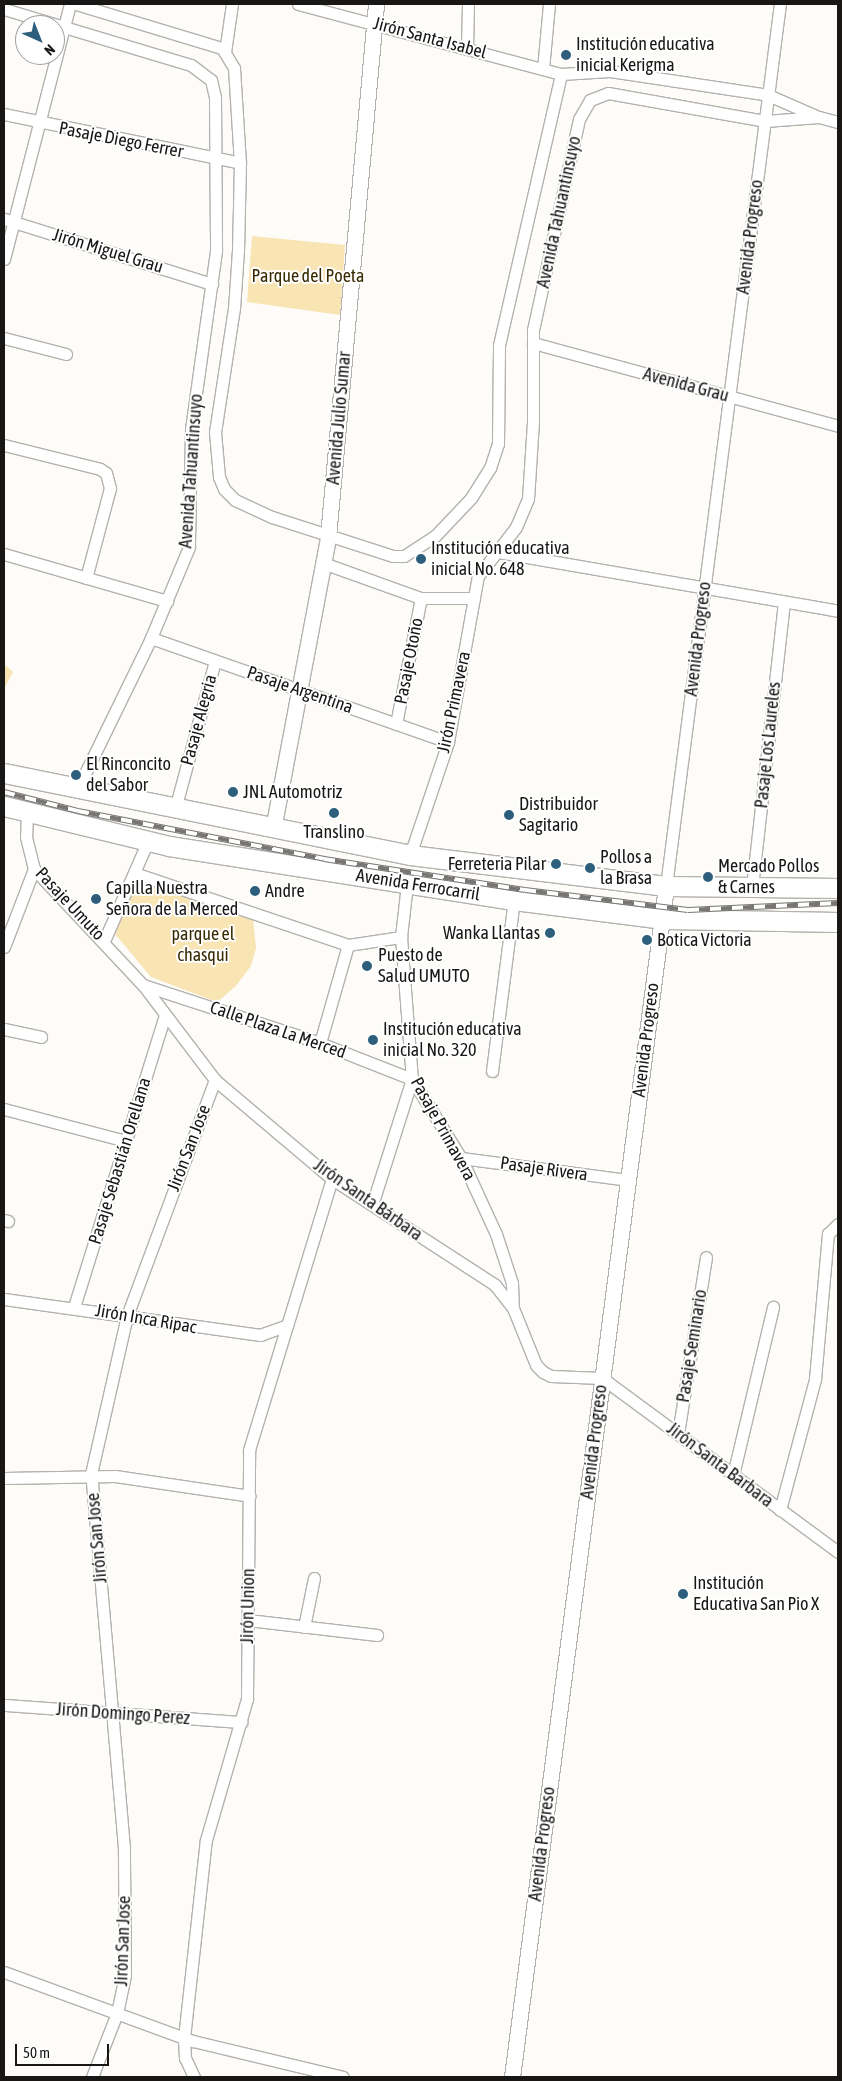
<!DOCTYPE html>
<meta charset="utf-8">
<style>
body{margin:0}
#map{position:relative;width:842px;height:2081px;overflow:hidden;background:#fdfcf8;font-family:"Asap Condensed",sans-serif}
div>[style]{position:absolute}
.green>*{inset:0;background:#f9e4b3}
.roads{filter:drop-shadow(1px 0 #b3b2ae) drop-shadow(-1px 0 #b3b2ae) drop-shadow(0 1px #b3b2ae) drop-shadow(0 -1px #b3b2ae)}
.minor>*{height:11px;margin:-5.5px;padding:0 5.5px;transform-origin:5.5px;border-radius:5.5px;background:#fff}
.tertiary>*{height:15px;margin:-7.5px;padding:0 7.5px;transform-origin:7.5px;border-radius:7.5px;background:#fff}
.primary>*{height:19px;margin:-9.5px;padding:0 9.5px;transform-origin:9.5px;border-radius:9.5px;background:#fff}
.rail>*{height:5.5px;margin-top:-2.75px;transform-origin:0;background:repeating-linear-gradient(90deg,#fff 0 11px,#777674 0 22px);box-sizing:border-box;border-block:1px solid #777674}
.dots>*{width:14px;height:14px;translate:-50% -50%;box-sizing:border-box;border:2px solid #fff;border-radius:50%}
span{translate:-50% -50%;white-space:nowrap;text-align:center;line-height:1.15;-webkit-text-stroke:4px #fff;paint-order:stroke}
.street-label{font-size:18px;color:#181716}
.poi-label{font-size:18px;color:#181716}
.left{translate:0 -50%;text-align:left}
.right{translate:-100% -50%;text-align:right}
.park-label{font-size:18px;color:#392900}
.frame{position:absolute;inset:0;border:5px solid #181716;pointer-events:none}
.north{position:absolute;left:15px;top:15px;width:50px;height:50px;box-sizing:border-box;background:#fff;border:1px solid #a3a2a2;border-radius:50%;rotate:136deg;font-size:14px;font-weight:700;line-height:20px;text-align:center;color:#181716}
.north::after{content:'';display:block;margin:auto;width:18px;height:22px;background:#2d5f7c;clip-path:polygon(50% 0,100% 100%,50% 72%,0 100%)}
.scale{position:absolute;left:15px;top:2044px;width:94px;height:22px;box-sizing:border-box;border:2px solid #181716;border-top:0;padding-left:6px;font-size:15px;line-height:18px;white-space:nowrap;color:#181716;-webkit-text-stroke:4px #fff;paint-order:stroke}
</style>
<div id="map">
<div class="green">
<i style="clip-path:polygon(252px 236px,345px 245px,340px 315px,247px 302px)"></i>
<i style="clip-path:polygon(4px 664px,13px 672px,4px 689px)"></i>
<i style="clip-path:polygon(145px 880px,253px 919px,256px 948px,251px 966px,235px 987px,217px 1002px,151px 977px,115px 934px,136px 884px)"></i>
</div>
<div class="roads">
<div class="minor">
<i style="left:76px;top:4px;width:152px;rotate:16.8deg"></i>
<i style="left:222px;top:48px;width:23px;rotate:59deg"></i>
<i style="left:234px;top:68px;width:95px;rotate:86.4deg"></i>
<i style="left:240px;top:163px;width:87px;rotate:91.3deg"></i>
<i style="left:238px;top:250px;width:58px;rotate:93.9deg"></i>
<i style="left:234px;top:308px;width:125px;rotate:98.7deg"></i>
<i style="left:215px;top:432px;width:45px;rotate:84.9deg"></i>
<i style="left:219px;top:477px;width:13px;rotate:67deg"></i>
<i style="left:224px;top:489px;width:16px;rotate:45deg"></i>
<i style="left:235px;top:500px;width:41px;rotate:24.7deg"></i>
<i style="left:272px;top:517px;width:127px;rotate:17.9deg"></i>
<i style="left:393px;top:556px;width:11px"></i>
<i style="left:404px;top:556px;width:37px;rotate:-33deg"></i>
<i style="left:435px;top:536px;width:52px;rotate:-46.5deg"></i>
<i style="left:471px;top:498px;width:36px;rotate:-58deg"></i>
<i style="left:490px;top:468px;width:25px;rotate:-72deg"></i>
<i style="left:498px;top:444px;width:99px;rotate:-89.4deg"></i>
<i style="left:499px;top:345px;width:278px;rotate:-77.1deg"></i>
<i style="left:298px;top:4px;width:272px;rotate:14.9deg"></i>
<i style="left:561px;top:74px;width:49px;rotate:-3.5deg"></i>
<i style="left:610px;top:71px;width:160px;rotate:8.6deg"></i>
<i style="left:768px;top:95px;width:52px;rotate:23.6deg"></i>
<i style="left:4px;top:9px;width:195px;rotate:16.7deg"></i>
<i style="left:191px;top:65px;width:25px;rotate:37deg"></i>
<i style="left:211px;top:80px;width:18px;rotate:77deg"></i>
<i style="left:215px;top:98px;width:153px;rotate:89.6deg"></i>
<i style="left:216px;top:251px;width:180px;rotate:98deg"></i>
<i style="left:191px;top:429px;width:118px;rotate:91deg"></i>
<i style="left:189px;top:547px;width:99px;rotate:112.7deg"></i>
<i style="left:151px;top:638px;width:169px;rotate:116deg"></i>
<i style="left:467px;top:48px;width:44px;rotate:-88.7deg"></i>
<i style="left:225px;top:52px;width:49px;rotate:-81.7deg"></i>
<i style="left:543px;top:69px;width:65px;rotate:-84.7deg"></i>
<i style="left:4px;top:114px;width:241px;rotate:11.7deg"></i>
<i style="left:4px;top:219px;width:218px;rotate:17.4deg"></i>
<i style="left:4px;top:259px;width:263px;rotate:-75.5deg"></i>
<i style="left:4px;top:338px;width:64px;rotate:14.5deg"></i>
<i style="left:533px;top:343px;width:316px;rotate:15.2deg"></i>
<i style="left:4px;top:445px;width:99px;rotate:14deg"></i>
<i style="left:100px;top:469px;width:7px;rotate:34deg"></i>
<i style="left:106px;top:473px;width:16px;rotate:75deg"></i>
<i style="left:110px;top:488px;width:93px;rotate:104.9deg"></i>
<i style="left:498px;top:552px;width:345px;rotate:9.8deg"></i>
<i style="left:4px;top:554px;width:170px;rotate:16.1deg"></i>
<i style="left:323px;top:563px;width:104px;rotate:19.7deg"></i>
<i style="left:421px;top:598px;width:53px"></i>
<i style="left:151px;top:638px;width:315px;rotate:19.3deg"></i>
<i style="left:396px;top:724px;width:128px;rotate:-78.8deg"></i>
<i style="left:175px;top:809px;width:153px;rotate:-74.9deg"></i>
<i style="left:27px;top:812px;width:25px;rotate:92deg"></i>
<i style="left:26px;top:837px;width:33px;rotate:76deg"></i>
<i style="left:34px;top:869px;width:159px;rotate:46.8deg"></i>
<i style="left:143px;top:985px;width:119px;rotate:52.8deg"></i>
<i style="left:215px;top:1080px;width:153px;rotate:40.2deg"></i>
<i style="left:332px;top:1179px;width:194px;rotate:33deg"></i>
<i style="left:495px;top:1285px;width:29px;rotate:52deg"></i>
<i style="left:513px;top:1308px;width:61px;rotate:68deg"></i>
<i style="left:536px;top:1365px;width:10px;rotate:45deg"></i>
<i style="left:543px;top:1372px;width:9px;rotate:27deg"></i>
<i style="left:551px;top:1376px;width:51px;rotate:2.2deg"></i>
<i style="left:602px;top:1378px;width:293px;rotate:36.4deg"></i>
<i style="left:410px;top:855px;width:119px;rotate:-71.4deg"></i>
<i style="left:448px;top:742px;width:169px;rotate:-79.8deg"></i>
<i style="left:478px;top:576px;width:62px;rotate:-52.2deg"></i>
<i style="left:516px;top:527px;width:30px;rotate:-67deg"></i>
<i style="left:528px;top:499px;width:77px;rotate:-86.3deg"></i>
<i style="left:533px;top:422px;width:92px;rotate:-90deg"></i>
<i style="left:533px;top:330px;width:216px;rotate:-77.7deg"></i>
<i style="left:579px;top:119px;width:22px;rotate:-60deg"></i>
<i style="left:590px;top:100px;width:19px;rotate:-21deg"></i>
<i style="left:608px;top:93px;width:159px;rotate:10.1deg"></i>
<i style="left:765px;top:121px;width:54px;rotate:-4.2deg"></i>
<i style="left:819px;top:117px;width:20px;rotate:15deg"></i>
<i style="left:134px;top:873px;width:226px;rotate:18.6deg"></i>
<i style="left:348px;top:945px;width:54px;rotate:-8.6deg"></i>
<i style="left:407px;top:884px;width:53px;rotate:96.5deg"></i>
<i style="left:401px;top:937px;width:142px;rotate:85.6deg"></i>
<i style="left:412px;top:1079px;width:93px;rotate:58.2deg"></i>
<i style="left:461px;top:1158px;width:84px;rotate:65.3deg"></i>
<i style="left:496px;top:1234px;width:52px;rotate:71.9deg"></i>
<i style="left:512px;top:1283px;width:25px;rotate:88deg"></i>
<i style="left:666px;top:886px;width:889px;rotate:-82.64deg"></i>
<i style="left:752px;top:887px;width:286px;rotate:-83.6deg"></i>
<i style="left:104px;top:941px;width:109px;rotate:-66.3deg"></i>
<i style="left:4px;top:947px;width:84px;rotate:-69deg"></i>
<i style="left:143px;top:985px;width:186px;rotate:18.1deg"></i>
<i style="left:320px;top:1043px;width:99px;rotate:21.4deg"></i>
<i style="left:412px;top:1079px;width:132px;rotate:107.6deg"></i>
<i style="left:4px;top:1029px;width:38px;rotate:12deg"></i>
<i style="left:320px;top:1043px;width:102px;rotate:-74.1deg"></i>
<i style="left:492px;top:1071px;width:172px;rotate:-82.7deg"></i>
<i style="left:4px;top:1109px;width:126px;rotate:14.7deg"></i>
<i style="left:461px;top:1158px;width:168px;rotate:7.5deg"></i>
<i style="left:4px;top:1220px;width:4px;rotate:14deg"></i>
<i style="left:4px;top:1299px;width:259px;rotate:8deg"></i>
<i style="left:260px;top:1335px;width:29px;rotate:-20deg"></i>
<i style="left:74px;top:1307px;width:306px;rotate:-72.7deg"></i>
<i style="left:678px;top:1434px;width:179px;rotate:-81deg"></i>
<i style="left:733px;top:1475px;width:173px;rotate:-76.6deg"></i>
<i style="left:4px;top:1478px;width:111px;rotate:-1deg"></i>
<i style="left:115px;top:1476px;width:136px;rotate:8.4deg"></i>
<i style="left:780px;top:1510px;width:136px;rotate:-75deg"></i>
<i style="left:815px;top:1379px;width:146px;rotate:-84.9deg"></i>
<i style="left:828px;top:1234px;width:14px;rotate:-45deg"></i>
<i style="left:248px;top:1620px;width:130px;rotate:6.6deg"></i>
<i style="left:304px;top:1627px;width:50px;rotate:-78.5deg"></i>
<i style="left:4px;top:1705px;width:238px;rotate:4.1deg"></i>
<i style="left:4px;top:1972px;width:201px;rotate:20.1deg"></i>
<i style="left:193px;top:2041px;width:154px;rotate:13.5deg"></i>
<i style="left:92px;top:2077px;width:69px;rotate:-68.7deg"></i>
<i style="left:117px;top:2013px;width:39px;rotate:-78deg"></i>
<i style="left:125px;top:1975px;width:127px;rotate:-90.5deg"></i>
<i style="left:124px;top:1848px;width:375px;rotate:-95deg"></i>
<i style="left:91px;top:1474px;width:162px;rotate:-77.2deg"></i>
<i style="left:127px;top:1316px;width:252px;rotate:-69.6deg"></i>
<i style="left:194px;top:2077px;width:21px;rotate:-115deg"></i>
<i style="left:185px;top:2058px;width:20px;rotate:-93deg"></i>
<i style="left:184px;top:2038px;width:199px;rotate:-83.7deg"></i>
<i style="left:206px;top:1840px;width:147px;rotate:-73.8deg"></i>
<i style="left:247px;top:1699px;width:249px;rotate:-89.5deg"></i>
<i style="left:249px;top:1450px;width:283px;rotate:-73deg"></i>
</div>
<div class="tertiary">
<i style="left:273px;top:829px;width:297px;rotate:-79.3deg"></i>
<i style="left:328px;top:537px;width:535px;rotate:-84.85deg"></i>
<i style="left:512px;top:2077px;width:1201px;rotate:-82.63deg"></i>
</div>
<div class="primary">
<i style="left:4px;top:773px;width:414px;rotate:11.4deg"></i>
<i style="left:410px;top:855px;width:258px;rotate:6.9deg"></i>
<i style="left:666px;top:886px;width:172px;rotate:0.7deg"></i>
<i style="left:4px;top:806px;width:170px;rotate:13.6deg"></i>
<i style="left:169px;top:846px;width:349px;rotate:8.9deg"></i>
<i style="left:514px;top:900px;width:149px;rotate:7.3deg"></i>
<i style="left:662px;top:919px;width:176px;rotate:1deg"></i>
</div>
</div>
<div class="rail">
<i style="left:4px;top:792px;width:76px;rotate:14.4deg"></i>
<i style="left:78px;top:811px;width:251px;rotate:11deg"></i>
<i style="left:324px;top:859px;width:203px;rotate:8.8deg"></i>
<i style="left:525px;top:890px;width:164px;rotate:7deg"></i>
<i style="left:688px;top:910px;width:150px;rotate:-2.7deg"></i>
</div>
<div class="dots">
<i style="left:566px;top:55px;background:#2d5f7c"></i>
<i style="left:421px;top:559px;background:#2d5f7c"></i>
<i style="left:76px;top:775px;background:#2d5f7c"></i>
<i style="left:233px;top:792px;background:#2d5f7c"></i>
<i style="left:334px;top:813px;background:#2d5f7c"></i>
<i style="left:509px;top:815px;background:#2d5f7c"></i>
<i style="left:556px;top:864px;background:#2d5f7c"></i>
<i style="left:590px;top:868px;background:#2d5f7c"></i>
<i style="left:708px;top:877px;background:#2d5f7c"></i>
<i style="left:255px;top:891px;background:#2d5f7c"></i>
<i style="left:96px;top:899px;background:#2d5f7c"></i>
<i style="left:550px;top:933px;background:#2d5f7c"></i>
<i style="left:647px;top:940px;background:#2d5f7c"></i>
<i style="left:367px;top:966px;background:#2d5f7c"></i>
<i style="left:373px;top:1040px;background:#2d5f7c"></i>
<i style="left:683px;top:1594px;background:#2d5f7c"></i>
</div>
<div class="street-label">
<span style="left:430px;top:38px;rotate:15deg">Jirón Santa Isabel</span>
<span style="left:121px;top:140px;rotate:11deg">Pasaje Diego Ferrer</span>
<span style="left:559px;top:212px;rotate:-78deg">Avenida Tahuantinsuyo</span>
<span style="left:750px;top:237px;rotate:-83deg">Avenida Progreso</span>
<span style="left:108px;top:251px;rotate:17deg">Jirón Miguel Grau</span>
<span style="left:686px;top:385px;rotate:15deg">Avenida Grau</span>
<span style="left:339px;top:418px;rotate:-85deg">Avenida Julio Sumar</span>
<span style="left:191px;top:471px;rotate:-86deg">Avenida Tahuantinsuyo</span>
<span style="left:698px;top:639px;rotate:-83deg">Avenida Progreso</span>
<span style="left:409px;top:661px;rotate:-79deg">Pasaje Otoño</span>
<span style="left:300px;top:690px;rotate:19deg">Pasaje Argentina</span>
<span style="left:454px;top:702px;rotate:-78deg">Jirón Primavera</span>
<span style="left:199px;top:720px;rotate:-75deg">Pasaje Alegria</span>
<span style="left:768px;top:745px;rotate:-84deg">Pasaje Los Laureles</span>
<span style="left:418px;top:885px;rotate:9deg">Avenida Ferrocarril</span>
<span style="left:70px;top:904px;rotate:47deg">Pasaje Umuto</span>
<span style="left:278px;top:1030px;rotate:19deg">Calle Plaza La Merced</span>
<span style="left:646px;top:1040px;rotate:-83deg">Avenida Progreso</span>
<span style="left:443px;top:1129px;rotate:61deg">Pasaje Primavera</span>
<span style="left:189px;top:1148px;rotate:-69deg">Jirón San Jose</span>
<span style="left:120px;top:1161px;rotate:-73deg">Pasaje Sebastián Orellana</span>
<span style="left:544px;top:1169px;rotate:8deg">Pasaje Rivera</span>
<span style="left:368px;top:1200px;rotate:35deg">Jirón Santa Bárbara</span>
<span style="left:146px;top:1319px;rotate:10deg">Jirón Inca Ripac</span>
<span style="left:692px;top:1346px;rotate:-81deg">Pasaje Seminario</span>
<span style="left:594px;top:1442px;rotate:-83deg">Avenida Progreso</span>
<span style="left:720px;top:1465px;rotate:37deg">Jirón Santa Barbara</span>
<span style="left:97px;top:1538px;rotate:-95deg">Jirón San Jose</span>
<span style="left:248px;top:1606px;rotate:-89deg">Jirón Union</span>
<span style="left:123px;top:1714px;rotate:4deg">Jirón Domingo Perez</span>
<span style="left:542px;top:1844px;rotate:-83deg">Avenida Progreso</span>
<span style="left:123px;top:1941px;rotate:-88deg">Jirón San Jose</span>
</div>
<div class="poi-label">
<span class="left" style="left:576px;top:55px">Institución educativa<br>inicial Kerigma</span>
<span class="left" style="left:431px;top:559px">Institución educativa<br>inicial No. 648</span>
<span class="left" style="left:86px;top:775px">El Rinconcito<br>del Sabor</span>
<span class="left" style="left:243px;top:792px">JNL Automotriz</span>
<span class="left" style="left:519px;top:815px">Distribuidor<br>Sagitario</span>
<span style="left:334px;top:832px">Translino</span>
<span class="left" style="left:600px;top:868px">Pollos a<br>la Brasa</span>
<span class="right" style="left:546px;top:864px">Ferreteria Pilar</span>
<span class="left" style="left:718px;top:877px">Mercado Pollos<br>&amp; Carnes</span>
<span class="left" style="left:106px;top:899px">Capilla Nuestra<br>Señora de la Merced</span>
<span class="left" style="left:265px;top:891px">Andre</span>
<span class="right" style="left:540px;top:933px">Wanka Llantas</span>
<span class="left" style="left:657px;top:940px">Botica Victoria</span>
<span class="left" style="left:378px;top:966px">Puesto de<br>Salud UMUTO</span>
<span class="left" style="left:383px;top:1040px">Institución educativa<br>inicial No. 320</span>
<span class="left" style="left:693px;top:1594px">Institución<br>Educativa San Pio X</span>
</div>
<div class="park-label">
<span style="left:308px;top:276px">Parque del Poeta</span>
<span style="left:203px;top:945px">parque el<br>chasqui</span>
</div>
<div class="frame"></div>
<div class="north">N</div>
<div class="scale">50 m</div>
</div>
